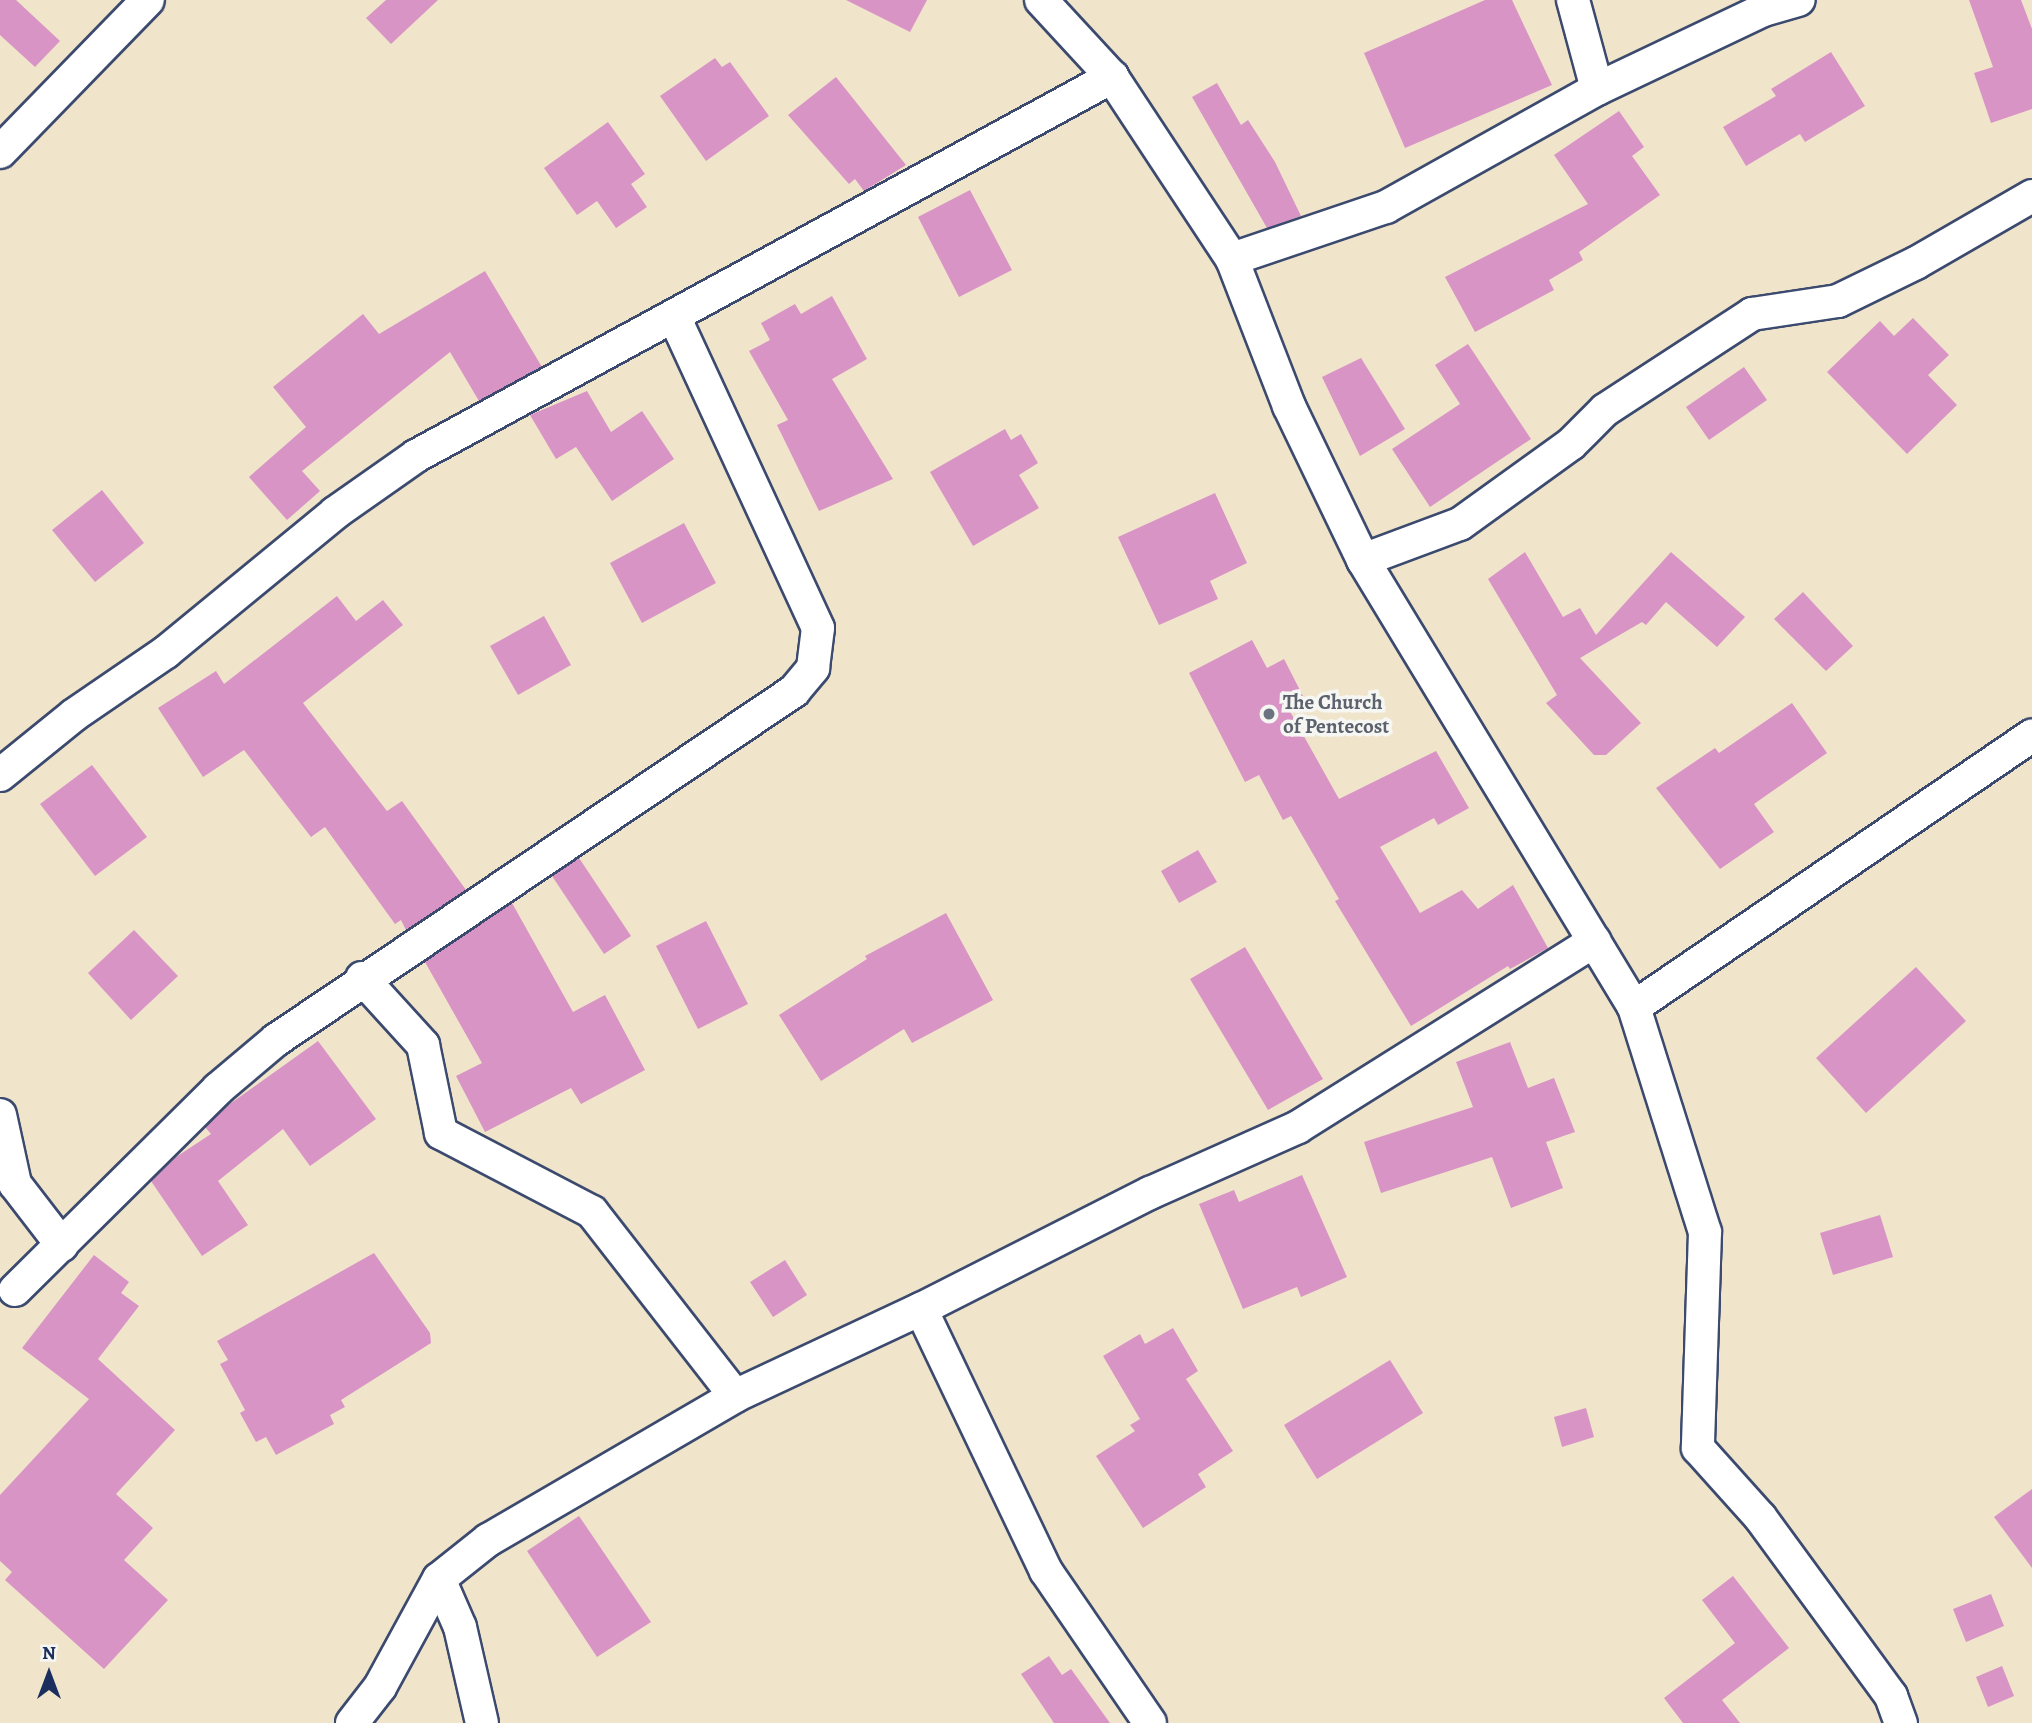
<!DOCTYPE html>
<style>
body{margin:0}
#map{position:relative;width:2032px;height:1723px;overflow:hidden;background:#f0e4cb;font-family:Alegreya,serif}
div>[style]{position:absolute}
.building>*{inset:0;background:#d994c6}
.roads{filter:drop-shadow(2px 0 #3b4a6e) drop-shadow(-2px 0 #3b4a6e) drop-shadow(0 2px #3b4a6e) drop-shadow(0 -2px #3b4a6e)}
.minor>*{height:32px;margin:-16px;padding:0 16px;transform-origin:16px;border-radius:16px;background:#fff}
.dots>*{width:19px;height:19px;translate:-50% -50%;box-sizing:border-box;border:4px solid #f6f6f2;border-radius:50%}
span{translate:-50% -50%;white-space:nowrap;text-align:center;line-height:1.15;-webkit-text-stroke:7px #f6f6f2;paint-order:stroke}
.worship-label{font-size:21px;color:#5b616d;font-weight:700}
.left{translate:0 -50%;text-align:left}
.north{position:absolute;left:14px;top:1639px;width:70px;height:70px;-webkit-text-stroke:5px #f6f6f2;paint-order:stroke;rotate:0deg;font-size:19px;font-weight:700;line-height:28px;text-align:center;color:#1b2f5e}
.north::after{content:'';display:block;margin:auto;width:24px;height:32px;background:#1b2f5e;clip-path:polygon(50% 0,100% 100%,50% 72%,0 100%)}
</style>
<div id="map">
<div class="building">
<i style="clip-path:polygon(0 0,16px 0,60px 41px,35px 67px,0 35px)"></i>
<i style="clip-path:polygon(386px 0,438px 0,391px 44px,366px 18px)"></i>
<i style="clip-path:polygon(846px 0,927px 0,910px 32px)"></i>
<i style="clip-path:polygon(1485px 0,1512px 0,1552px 85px,1405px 148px,1364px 53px)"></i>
<i style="clip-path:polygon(1969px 0,2021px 0,2032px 29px,2032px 109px,1991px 123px,1974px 73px,1993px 67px)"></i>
<i style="clip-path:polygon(1831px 52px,1865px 106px,1805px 142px,1800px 134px,1746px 166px,1723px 127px,1776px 96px,1771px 89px)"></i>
<i style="clip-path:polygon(715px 58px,722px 67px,730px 62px,769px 116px,706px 161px,660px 96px)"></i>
<i style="clip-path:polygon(836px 77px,906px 165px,864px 191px,855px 179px,849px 184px,788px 115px)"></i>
<i style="clip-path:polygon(1217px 83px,1241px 125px,1248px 120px,1275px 162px,1301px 216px,1267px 228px,1192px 97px)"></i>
<i style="clip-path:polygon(1619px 111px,1644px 147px,1632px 156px,1660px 195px,1579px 252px,1583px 260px,1549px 280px,1554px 290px,1475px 332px,1445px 277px,1588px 204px,1554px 155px)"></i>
<i style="clip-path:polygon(608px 122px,645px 174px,631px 184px,647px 207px,616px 228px,597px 201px,577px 215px,544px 168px)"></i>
<i style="clip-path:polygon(970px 190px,1012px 270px,959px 297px,918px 217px)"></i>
<i style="clip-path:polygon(485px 271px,542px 367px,479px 401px,450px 352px,302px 471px,320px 491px,287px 520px,249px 477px,306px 427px,273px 387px,363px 314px,379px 334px)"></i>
<i style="clip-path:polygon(832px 296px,867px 359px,832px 379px,893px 479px,819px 511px,777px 425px,788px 420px,749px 351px,770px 340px,761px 323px,795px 304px,801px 314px)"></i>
<i style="clip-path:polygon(1913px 318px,1949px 355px,1928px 375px,1957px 405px,1907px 454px,1827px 372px,1880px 321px,1894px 336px)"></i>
<i style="clip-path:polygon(1468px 344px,1531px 439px,1430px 507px,1392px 449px,1460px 404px,1435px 365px)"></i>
<i style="clip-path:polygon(1361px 358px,1405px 429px,1360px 456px,1322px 377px)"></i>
<i style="clip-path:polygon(1744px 367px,1767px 400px,1709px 440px,1686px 407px)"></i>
<i style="clip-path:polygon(587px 391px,611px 432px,642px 411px,674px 459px,612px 501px,576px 447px,556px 459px,530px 415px)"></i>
<i style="clip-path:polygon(1005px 429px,1011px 440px,1021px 434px,1038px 463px,1019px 475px,1039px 508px,973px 546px,930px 472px)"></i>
<i style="clip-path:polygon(102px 490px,144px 543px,95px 582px,52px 530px)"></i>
<i style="clip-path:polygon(1215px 493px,1247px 563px,1210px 581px,1218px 599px,1159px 625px,1118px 537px)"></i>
<i style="clip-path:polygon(684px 523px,716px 583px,642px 623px,610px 563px)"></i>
<i style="clip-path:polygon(1525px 552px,1563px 617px,1580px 608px,1596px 635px,1671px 552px,1745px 617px,1717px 647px,1666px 602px,1646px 625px,1642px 622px,1580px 658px,1641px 723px,1606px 755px,1594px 755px,1546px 703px,1557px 695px,1488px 579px)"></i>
<i style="clip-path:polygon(1803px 592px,1853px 646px,1826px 671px,1774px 619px)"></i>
<i style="clip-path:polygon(337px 596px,356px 621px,383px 600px,403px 625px,303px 703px,387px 811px,402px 801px,466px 890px,406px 930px,401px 920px,395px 924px,325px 827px,311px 837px,244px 750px,203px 777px,158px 708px,216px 671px,224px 684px)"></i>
<i style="clip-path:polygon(544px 616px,571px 665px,518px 695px,490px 646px)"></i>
<i style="clip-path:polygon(1252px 640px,1267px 668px,1284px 659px,1304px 698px,1287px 706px,1339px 799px,1436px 751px,1469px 808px,1438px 825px,1434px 818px,1380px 847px,1420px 913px,1462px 890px,1478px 909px,1513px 885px,1548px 948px,1510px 969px,1508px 966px,1411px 1026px,1335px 901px,1339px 899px,1291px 816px,1283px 820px,1259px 775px,1245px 782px,1189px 673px)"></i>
<i style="clip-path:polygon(1792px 703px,1827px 753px,1754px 804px,1774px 832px,1720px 869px,1656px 788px,1715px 748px,1719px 753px)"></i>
<i style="clip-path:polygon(92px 765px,147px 837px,95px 876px,40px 804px)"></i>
<i style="clip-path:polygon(1198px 850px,1217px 882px,1179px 903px,1161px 871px)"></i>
<i style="clip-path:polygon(579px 858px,631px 936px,604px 954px,552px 876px)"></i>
<i style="clip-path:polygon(512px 903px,573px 1012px,605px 995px,645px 1070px,581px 1104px,571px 1088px,485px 1132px,456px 1076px,482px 1063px,425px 962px)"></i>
<i style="clip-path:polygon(946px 913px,993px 1000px,912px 1043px,904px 1029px,821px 1081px,779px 1015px,867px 959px,865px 956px)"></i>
<i style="clip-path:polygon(706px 921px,748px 1004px,698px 1029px,656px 946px)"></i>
<i style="clip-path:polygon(134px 930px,178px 976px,131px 1020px,88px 973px)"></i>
<i style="clip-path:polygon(1245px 947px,1323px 1079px,1268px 1110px,1190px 979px)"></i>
<i style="clip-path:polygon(1916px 967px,1966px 1021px,1866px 1113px,1816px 1058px)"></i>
<i style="clip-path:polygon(318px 1041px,376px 1119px,310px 1166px,283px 1129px,218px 1181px,248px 1225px,202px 1256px,151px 1181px,176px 1157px,211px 1134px,205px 1127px,227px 1106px)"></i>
<i style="clip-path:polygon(1510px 1042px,1528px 1088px,1554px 1078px,1575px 1132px,1546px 1142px,1563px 1188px,1511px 1208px,1492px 1157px,1381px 1193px,1364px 1142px,1473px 1107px,1456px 1062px)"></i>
<i style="clip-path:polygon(1302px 1175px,1347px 1277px,1301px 1297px,1297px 1287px,1243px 1309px,1199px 1204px,1234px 1190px,1239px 1202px)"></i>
<i style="clip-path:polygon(1880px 1215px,1893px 1257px,1833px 1275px,1820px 1233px)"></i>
<i style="clip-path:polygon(374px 1253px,430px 1333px,431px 1343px,341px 1400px,345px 1407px,330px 1415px,334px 1424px,276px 1455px,266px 1437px,256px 1442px,240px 1413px,245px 1410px,220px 1364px,228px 1360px,217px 1341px)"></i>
<i style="clip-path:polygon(94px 1255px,129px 1282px,121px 1293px,139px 1306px,98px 1359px,175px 1430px,116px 1494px,153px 1528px,124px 1560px,168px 1600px,104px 1669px,5px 1580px,12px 1572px,0 1561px,0 1495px,89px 1399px,22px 1348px)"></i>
<i style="clip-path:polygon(785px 1260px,807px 1295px,773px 1317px,750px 1282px)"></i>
<i style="clip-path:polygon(1173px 1328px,1198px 1371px,1186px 1379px,1233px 1451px,1198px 1474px,1206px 1487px,1143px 1528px,1096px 1456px,1135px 1431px,1130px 1425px,1140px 1419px,1103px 1356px,1140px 1334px,1145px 1344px)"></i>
<i style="clip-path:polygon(1390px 1360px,1423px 1413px,1317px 1479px,1284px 1425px)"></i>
<i style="clip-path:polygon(1586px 1408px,1594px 1437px,1562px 1447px,1554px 1417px)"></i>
<i style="clip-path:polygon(2032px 1489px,2032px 1568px,1994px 1517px)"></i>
<i style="clip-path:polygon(579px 1516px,651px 1622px,597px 1657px,527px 1551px)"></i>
<i style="clip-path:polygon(1733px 1576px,1789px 1648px,1722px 1700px,1740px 1723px,1683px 1723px,1664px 1698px,1735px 1643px,1702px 1600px)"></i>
<i style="clip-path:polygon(1991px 1594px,2004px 1626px,1966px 1642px,1953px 1609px)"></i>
<i style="clip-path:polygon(1049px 1656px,1062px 1675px,1071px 1669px,1110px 1723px,1054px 1723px,1021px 1674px)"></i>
<i style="clip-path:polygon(2002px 1666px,2014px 1696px,1988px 1707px,1976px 1677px)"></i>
</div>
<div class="roads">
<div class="minor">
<i style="left:1041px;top:0;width:105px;rotate:47.3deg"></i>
<i style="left:1112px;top:77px;width:218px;rotate:56.6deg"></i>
<i style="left:1232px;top:259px;width:158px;rotate:68.8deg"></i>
<i style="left:1289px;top:406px;width:171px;rotate:64.3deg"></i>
<i style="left:1363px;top:560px;width:523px;rotate:58.77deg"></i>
<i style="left:1634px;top:1007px;width:236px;rotate:72.5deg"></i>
<i style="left:1705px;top:1232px;width:216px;rotate:91.9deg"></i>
<i style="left:1698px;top:1448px;width:93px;rotate:48.1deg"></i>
<i style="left:1760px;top:1517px;width:222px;rotate:53.8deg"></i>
<i style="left:1891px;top:1696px;width:29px;rotate:70deg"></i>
<i style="left:1573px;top:0;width:92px;rotate:74.9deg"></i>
<i style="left:0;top:152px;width:212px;rotate:-45.8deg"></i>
<i style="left:1232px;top:259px;width:163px;rotate:-18.7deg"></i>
<i style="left:1386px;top:207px;width:242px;rotate:-29.2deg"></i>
<i style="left:1597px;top:89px;width:184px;rotate:-25.4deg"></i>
<i style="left:1763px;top:10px;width:37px;rotate:-16deg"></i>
<i style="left:1363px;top:560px;width:103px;rotate:-20.4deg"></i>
<i style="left:1460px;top:524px;width:137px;rotate:-35.8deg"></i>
<i style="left:1571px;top:444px;width:48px;rotate:-45deg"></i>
<i style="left:1605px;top:410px;width:176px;rotate:-33.1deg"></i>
<i style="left:1752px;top:314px;width:87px;rotate:-8.6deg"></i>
<i style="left:1838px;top:301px;width:87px;rotate:-26deg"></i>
<i style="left:1916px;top:263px;width:134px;rotate:-30deg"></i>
<i style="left:0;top:775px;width:95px;rotate:-39deg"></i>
<i style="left:74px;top:715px;width:112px;rotate:-34.4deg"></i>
<i style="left:166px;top:652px;width:219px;rotate:-39.4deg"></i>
<i style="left:335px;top:513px;width:99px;rotate:-35.1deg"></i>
<i style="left:416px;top:456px;width:793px;rotate:-28.57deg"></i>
<i style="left:362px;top:978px;width:91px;rotate:47.7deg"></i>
<i style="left:423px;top:1045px;width:90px;rotate:78.4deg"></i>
<i style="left:441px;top:1133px;width:170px;rotate:27.6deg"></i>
<i style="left:592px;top:1212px;width:233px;rotate:52.1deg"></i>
<i style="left:1634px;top:1007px;width:482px;rotate:-34.3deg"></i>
<i style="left:0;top:1115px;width:71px;rotate:77.7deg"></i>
<i style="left:15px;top:1184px;width:77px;rotate:52.4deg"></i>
<i style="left:15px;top:1290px;width:286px;rotate:-44.7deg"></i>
<i style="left:218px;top:1089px;width:76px;rotate:-40.2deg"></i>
<i style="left:276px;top:1040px;width:625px;rotate:-33.97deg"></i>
<i style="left:794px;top:691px;width:30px;rotate:-50deg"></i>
<i style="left:813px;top:668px;width:40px;rotate:-82.9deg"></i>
<i style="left:818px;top:628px;width:343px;rotate:-114.8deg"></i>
<i style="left:921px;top:1309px;width:290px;rotate:64.5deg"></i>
<i style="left:1046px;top:1571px;width:184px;rotate:55.6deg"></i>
<i style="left:439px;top:1579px;width:52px;rotate:66.4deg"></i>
<i style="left:460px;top:1627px;width:98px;rotate:77.1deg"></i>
<i style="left:352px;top:1723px;width:46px;rotate:-52.1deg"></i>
<i style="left:380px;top:1687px;width:123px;rotate:-61.4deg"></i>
<i style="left:439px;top:1579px;width:63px;rotate:-38.5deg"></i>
<i style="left:488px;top:1540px;width:286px;rotate:-30.2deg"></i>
<i style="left:735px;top:1396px;width:205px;rotate:-25.1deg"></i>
<i style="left:921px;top:1309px;width:257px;rotate:-26.9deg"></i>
<i style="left:1150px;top:1193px;width:162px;rotate:-24deg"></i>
<i style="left:1298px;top:1127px;width:350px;rotate:-32.1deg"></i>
</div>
</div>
<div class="dots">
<i style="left:1269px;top:714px;background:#6b7280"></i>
</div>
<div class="worship-label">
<span class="left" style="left:1283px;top:714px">The Church<br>of Pentecost</span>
</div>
<div class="north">N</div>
</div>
